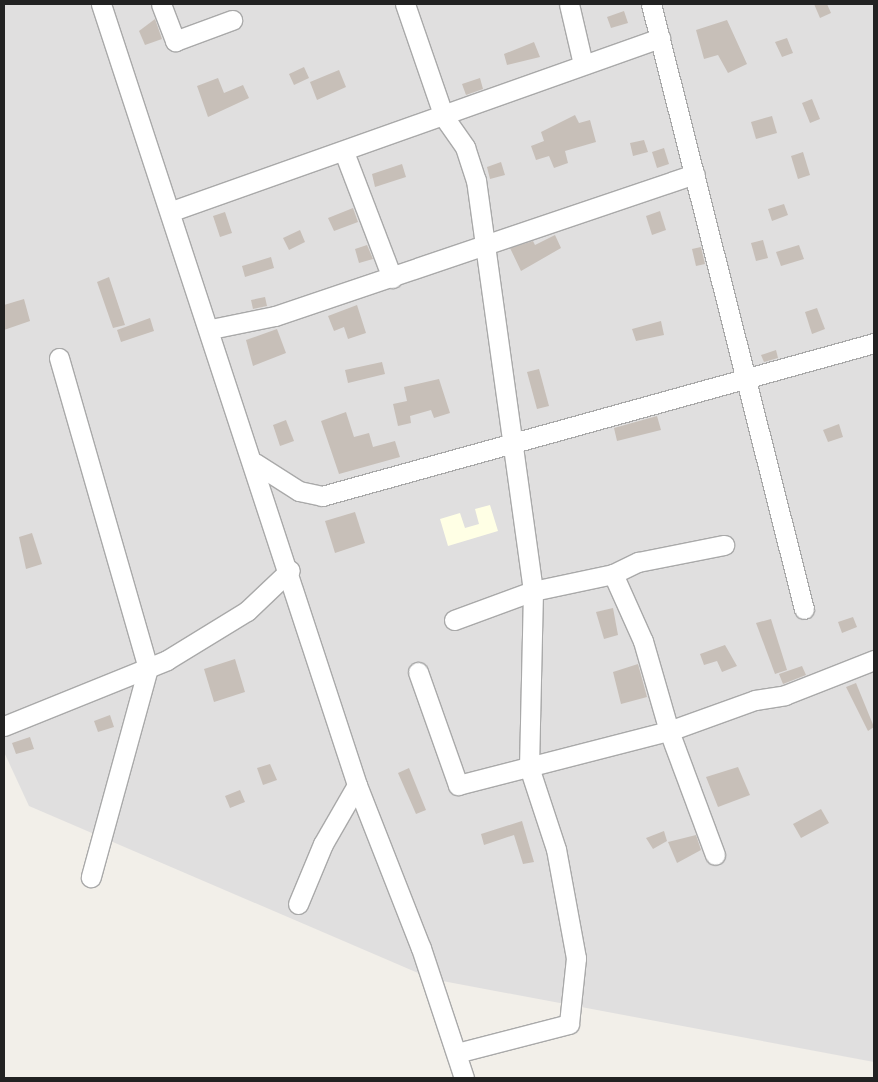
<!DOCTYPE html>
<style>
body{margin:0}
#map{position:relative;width:878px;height:1082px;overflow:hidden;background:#f2efe9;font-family:Overpass,sans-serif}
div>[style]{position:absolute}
.residential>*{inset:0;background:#e0dfdf}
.education>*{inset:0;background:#ffffe5}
.building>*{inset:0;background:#c7bfb8}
.roads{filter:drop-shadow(1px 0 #a9a9a9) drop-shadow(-1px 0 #a9a9a9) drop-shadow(0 1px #a9a9a9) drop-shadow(0 -1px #a9a9a9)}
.minor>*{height:19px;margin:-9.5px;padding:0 9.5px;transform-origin:9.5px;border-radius:9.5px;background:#fff}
span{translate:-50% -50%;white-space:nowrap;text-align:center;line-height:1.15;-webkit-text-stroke:5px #fff;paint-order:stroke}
.frame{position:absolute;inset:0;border:5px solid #222;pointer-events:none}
</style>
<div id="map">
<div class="residential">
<i style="clip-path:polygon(4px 4px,874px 4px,874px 1062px,432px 979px,29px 806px,4px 752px)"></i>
</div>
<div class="education">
<i style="clip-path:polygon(490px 505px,498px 531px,448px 546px,440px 519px,460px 513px,465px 528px,479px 524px,475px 509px)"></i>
</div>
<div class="building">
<i style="clip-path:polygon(814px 4px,827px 4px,831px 13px,820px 18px)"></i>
<i style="clip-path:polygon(624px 11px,628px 23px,611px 28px,607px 17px)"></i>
<i style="clip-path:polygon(155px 19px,162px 39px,145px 45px,139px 31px)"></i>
<i style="clip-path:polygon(727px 20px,747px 64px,728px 73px,718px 55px,704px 59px,696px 30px)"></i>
<i style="clip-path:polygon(787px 38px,793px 53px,782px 57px,775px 42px)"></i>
<i style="clip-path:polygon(534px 42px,540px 57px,507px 65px,504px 54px)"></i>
<i style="clip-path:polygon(304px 67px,309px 78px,294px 85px,289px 74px)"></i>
<i style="clip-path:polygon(339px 70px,346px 87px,317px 100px,310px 82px)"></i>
<i style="clip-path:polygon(218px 78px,224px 93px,243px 85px,249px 98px,208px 117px,197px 86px)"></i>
<i style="clip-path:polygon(480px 78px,483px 89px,466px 95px,462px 84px)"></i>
<i style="clip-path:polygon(812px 99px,820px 119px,810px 123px,802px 103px)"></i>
<i style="clip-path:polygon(575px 115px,579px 123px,590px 120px,596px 142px,565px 151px,568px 163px,554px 168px,549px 156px,536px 160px,531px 146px,544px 141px,541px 132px)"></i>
<i style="clip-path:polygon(772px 116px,777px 133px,756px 139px,751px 122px)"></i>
<i style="clip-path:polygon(644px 140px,648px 152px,633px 156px,630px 143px)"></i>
<i style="clip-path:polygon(664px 148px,669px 164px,657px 168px,652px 152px)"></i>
<i style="clip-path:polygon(803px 152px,810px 175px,798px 179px,791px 156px)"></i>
<i style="clip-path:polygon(501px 162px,505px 175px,490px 179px,487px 167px)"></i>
<i style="clip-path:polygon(402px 164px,406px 177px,375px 187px,372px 174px)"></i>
<i style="clip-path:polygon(784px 204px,788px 215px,772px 221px,768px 209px)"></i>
<i style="clip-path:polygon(353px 208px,358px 222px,334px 231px,328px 218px)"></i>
<i style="clip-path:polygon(660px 211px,666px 230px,652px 235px,646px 216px)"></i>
<i style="clip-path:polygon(225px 212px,232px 233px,220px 237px,213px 216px)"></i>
<i style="clip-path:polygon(300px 230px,305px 242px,289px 250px,283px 238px)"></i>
<i style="clip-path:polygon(555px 235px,561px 248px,521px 271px,510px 248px,533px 241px,535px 245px)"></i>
<i style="clip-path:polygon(763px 240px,768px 258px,756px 261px,751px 243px)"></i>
<i style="clip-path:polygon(367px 245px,373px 259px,359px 263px,355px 249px)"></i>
<i style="clip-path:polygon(799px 245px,804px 259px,781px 266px,776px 252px)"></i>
<i style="clip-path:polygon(701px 247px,705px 264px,696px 266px,692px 249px)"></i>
<i style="clip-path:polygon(271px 257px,274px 268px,245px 277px,242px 266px)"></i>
<i style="clip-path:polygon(109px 277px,125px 325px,113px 328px,97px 282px)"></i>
<i style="clip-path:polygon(265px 297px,267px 306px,253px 309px,251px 300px)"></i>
<i style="clip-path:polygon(24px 299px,30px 321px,4px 330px,4px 305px)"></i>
<i style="clip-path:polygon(357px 305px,366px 333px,348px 339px,344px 327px,334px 331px,328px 316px)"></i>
<i style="clip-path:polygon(817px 308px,825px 329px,812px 334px,805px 312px)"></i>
<i style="clip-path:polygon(150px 318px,154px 331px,121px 342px,117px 330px)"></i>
<i style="clip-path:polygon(661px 321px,664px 335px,636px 341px,632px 329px)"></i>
<i style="clip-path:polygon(277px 329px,286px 353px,253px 366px,246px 340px)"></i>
<i style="clip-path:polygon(776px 350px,778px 358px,764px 362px,761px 355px)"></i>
<i style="clip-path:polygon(382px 362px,385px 374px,348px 383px,345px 370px)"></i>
<i style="clip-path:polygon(539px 369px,549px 406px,537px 409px,527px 372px)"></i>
<i style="clip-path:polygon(439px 379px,450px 413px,434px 418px,431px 410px,410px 416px,411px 423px,398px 426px,393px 404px,407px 401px,404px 387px)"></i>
<i style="clip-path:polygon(346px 412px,354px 437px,369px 433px,373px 447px,395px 441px,400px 457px,339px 474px,321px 421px)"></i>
<i style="clip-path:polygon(657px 416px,661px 430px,617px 441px,614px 428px)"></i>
<i style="clip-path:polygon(286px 420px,294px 441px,280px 446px,273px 425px)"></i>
<i style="clip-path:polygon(839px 424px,843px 437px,828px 442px,823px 430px)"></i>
<i style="clip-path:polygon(355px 512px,365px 543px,335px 553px,325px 521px)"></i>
<i style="clip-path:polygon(32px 533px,42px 564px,26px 569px,19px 537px)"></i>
<i style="clip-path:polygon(613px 608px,618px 635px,604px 639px,596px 612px)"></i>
<i style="clip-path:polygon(853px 617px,857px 627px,842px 633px,838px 622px)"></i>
<i style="clip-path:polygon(771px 619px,787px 670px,775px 674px,756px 623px)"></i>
<i style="clip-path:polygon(725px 645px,737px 666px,722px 672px,717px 661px,704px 665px,700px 654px)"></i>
<i style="clip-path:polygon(235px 659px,245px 692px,214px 702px,204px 669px)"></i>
<i style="clip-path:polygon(638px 664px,647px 697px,621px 704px,613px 672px)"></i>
<i style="clip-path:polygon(802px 666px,806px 675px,783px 684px,779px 674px)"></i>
<i style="clip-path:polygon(856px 683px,874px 727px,868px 731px,846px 687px)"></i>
<i style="clip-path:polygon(110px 715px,114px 727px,98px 732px,94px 721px)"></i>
<i style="clip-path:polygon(30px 737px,34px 749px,16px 754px,12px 743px)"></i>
<i style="clip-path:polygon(270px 764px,277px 780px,263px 785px,257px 768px)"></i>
<i style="clip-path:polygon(738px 767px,750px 795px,718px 807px,706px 777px)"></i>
<i style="clip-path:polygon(409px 768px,426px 810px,416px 814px,398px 773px)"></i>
<i style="clip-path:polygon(240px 790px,245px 802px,230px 808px,225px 796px)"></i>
<i style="clip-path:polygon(821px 809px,829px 823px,801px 838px,793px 824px)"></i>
<i style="clip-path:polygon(522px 821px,534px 862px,523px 864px,514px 835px,484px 845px,481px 834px)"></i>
<i style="clip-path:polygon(664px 831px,667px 841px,653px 849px,646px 838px)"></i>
<i style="clip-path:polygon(696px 835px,701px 850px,677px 863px,668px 842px)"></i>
</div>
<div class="roads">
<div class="minor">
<i style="left:101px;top:4px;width:822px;rotate:71.85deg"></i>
<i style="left:357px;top:785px;width:175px;rotate:68.6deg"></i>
<i style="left:421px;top:948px;width:137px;rotate:71.7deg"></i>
<i style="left:161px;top:4px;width:40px;rotate:69deg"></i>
<i style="left:175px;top:41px;width:61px;rotate:-20.2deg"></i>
<i style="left:405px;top:4px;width:120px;rotate:71deg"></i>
<i style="left:444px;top:117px;width:37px;rotate:55deg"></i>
<i style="left:465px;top:147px;width:35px;rotate:72deg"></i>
<i style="left:476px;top:180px;width:415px;rotate:82.1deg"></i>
<i style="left:533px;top:591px;width:176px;rotate:91.3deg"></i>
<i style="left:529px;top:767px;width:86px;rotate:71.8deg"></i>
<i style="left:556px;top:849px;width:111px;rotate:79.6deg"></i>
<i style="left:576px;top:958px;width:66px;rotate:96.1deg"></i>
<i style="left:569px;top:1024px;width:116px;rotate:165.5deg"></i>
<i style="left:569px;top:4px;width:62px;rotate:76.9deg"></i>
<i style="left:651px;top:4px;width:624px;rotate:75.81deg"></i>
<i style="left:344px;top:152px;width:135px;rotate:69.1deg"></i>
<i style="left:172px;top:211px;width:518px;rotate:-19.52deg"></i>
<i style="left:211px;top:329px;width:65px;rotate:-11.5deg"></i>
<i style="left:275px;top:316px;width:443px;rotate:-18.7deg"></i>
<i style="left:59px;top:358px;width:323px;rotate:74deg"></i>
<i style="left:148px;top:668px;width:217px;rotate:105.3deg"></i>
<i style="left:255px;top:463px;width:52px;rotate:32.5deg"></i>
<i style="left:299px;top:491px;width:24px;rotate:12deg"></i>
<i style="left:322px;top:496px;width:573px;rotate:-15.49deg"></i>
<i style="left:613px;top:574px;width:73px;rotate:65.9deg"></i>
<i style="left:643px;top:641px;width:94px;rotate:73.9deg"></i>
<i style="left:669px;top:731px;width:132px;rotate:69.6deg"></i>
<i style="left:454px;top:620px;width:84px;rotate:-20.2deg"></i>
<i style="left:533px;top:591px;width:82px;rotate:-12deg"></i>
<i style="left:613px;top:574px;width:28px;rotate:-26deg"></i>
<i style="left:638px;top:562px;width:88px;rotate:-11.2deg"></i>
<i style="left:418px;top:672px;width:120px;rotate:70.5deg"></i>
<i style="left:458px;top:785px;width:218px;rotate:-14.4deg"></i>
<i style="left:669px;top:731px;width:91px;rotate:-19.8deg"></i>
<i style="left:755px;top:700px;width:30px;rotate:-9deg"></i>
<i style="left:785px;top:695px;width:96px;rotate:-21.5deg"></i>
<i style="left:4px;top:726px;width:176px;rotate:-22deg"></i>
<i style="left:167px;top:660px;width:94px;rotate:-31.5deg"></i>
<i style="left:247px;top:611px;width:59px;rotate:-43.6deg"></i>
<i style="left:298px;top:904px;width:65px;rotate:-67.4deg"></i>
<i style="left:323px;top:844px;width:68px;rotate:-60deg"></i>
</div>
</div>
<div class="frame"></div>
</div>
